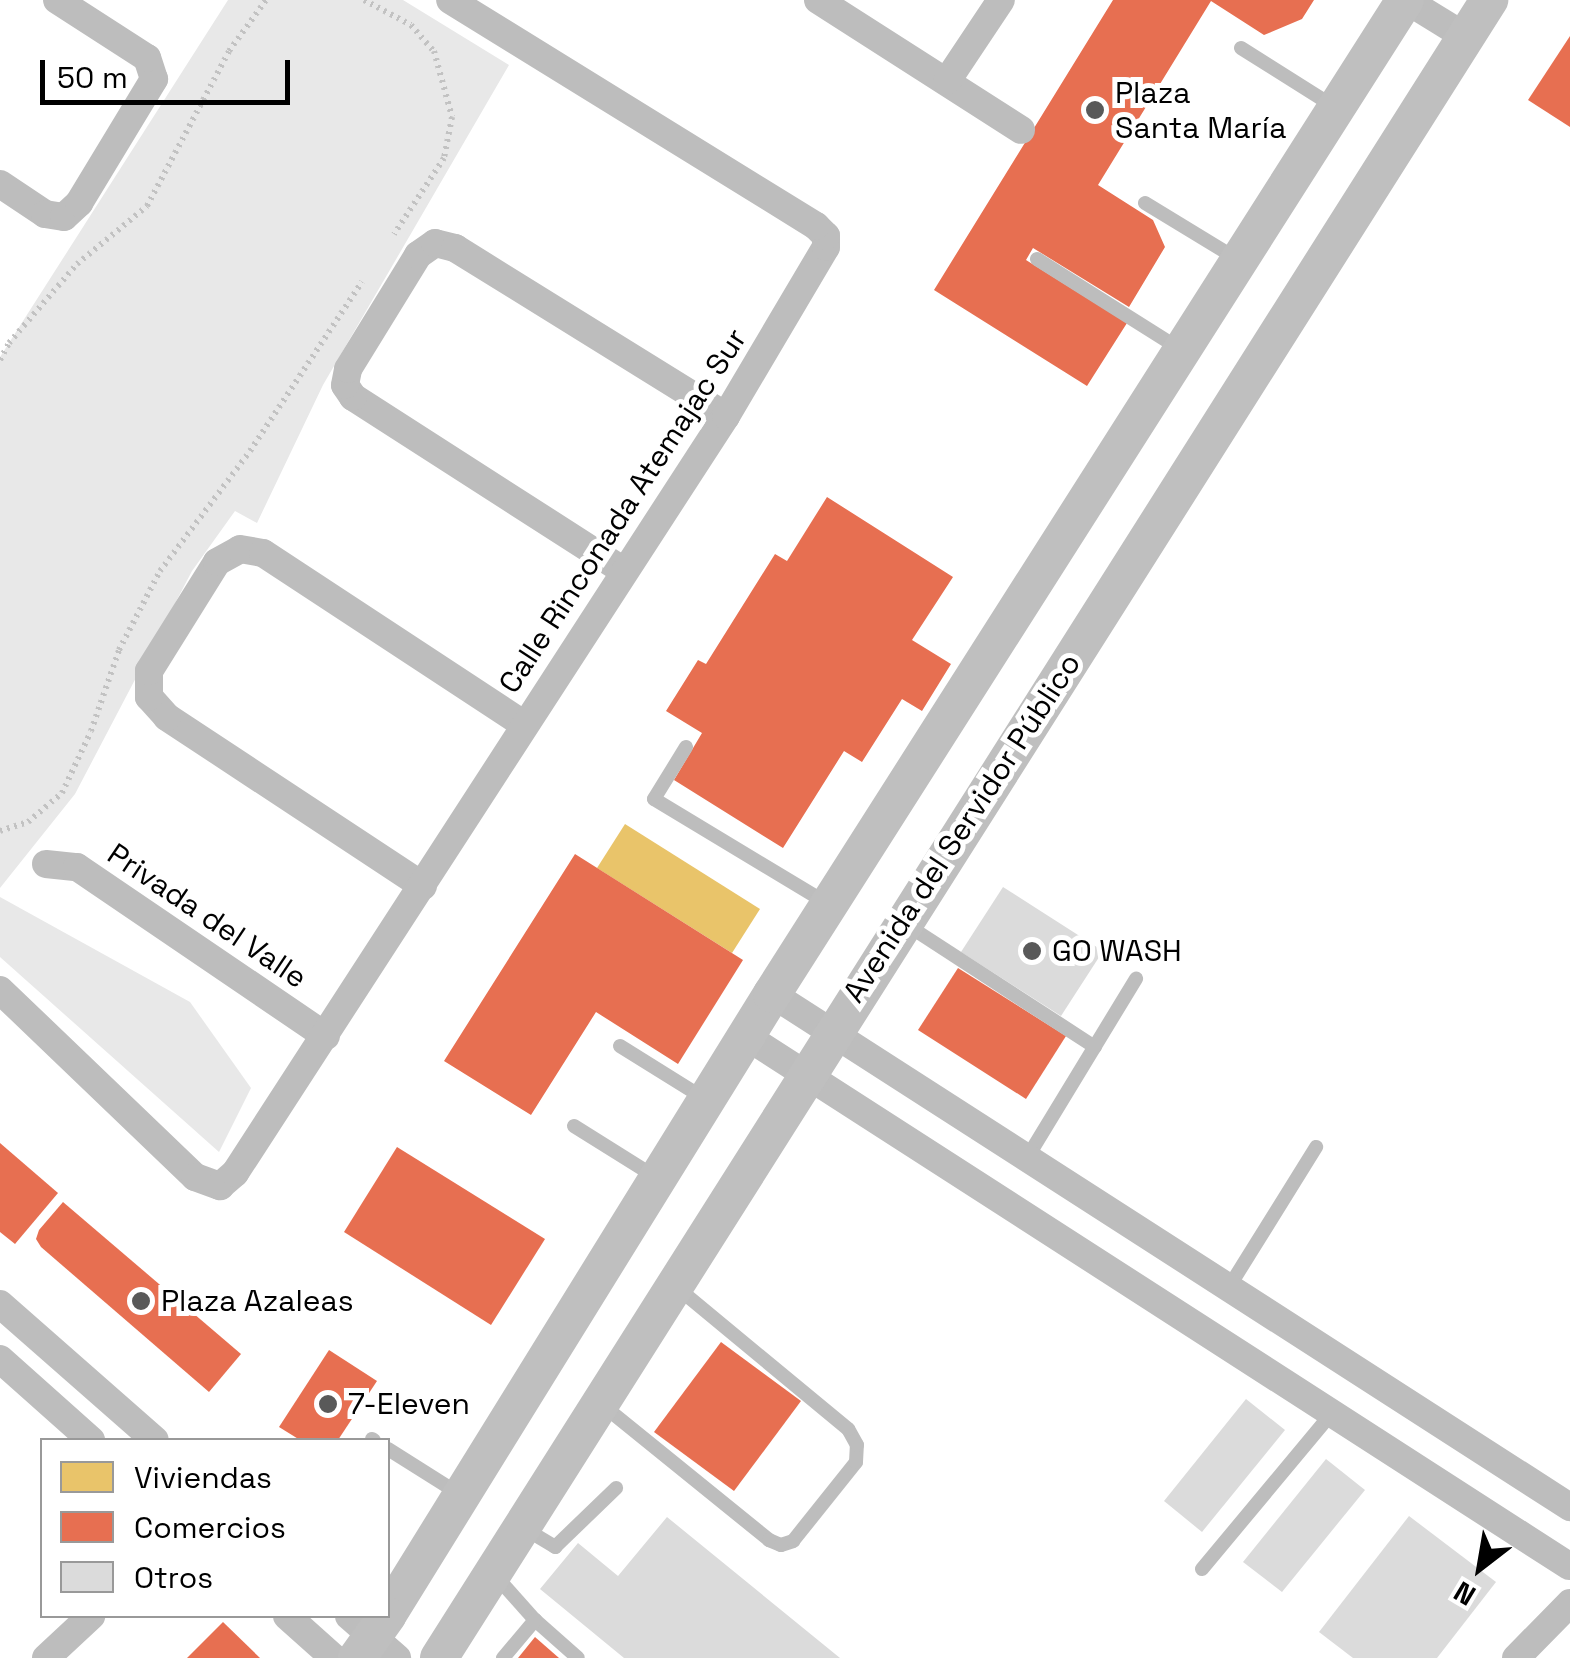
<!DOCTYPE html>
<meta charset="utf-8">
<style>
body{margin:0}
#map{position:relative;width:1570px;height:1658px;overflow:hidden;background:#fff;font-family:"Space Grotesk",sans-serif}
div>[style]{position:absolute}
.green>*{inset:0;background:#e8e8e8}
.homes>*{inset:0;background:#e9c46a}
.shops>*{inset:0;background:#e76f51}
.building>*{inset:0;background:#dbdbdb}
.path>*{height:6px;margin-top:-3px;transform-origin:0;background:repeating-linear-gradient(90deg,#c2c2c2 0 2.5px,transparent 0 7.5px)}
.lane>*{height:14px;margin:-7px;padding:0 7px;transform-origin:7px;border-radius:7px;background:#bdbdbd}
.street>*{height:28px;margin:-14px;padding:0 14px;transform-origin:14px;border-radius:14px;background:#bdbdbd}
.secondary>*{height:38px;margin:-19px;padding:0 19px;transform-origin:19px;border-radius:19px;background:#bfbfbf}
.dots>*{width:28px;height:28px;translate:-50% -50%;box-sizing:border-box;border:5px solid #fff;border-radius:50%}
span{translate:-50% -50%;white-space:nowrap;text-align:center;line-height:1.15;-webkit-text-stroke:10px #fff;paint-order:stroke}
.poi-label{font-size:30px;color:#000}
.left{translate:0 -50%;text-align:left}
.street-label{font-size:30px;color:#000}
.legend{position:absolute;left:40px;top:1438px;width:350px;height:180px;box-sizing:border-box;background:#fff;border:2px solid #999;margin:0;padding:12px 18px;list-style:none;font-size:30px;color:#000}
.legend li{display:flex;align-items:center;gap:20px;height:50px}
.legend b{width:50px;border:2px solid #999}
.north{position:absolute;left:1430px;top:1518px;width:100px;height:100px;-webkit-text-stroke:8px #fff;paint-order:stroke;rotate:211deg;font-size:28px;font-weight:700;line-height:40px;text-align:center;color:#000}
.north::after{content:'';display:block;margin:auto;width:35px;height:45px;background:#000;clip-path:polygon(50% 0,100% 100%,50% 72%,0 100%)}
.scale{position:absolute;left:40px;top:60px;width:250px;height:45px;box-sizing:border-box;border:5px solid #000;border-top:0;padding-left:12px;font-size:30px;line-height:35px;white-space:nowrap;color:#000;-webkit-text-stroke:8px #fff;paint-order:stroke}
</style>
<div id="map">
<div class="green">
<i style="clip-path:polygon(228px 0,403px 0,509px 65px,323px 385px,257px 523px,235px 511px,192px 571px,75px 794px,0 888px,0 357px)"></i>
<i style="clip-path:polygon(0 897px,190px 1002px,251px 1088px,219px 1152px,0 957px)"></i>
</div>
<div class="homes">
<i style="clip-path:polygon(625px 824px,760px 909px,732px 953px,597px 868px)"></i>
</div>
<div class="shops">
<i style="clip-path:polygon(1113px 0,1314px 0,1302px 19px,1264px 35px,1211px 1px,1098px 185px,1153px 220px,1165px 247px,1129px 307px,1033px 248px,1026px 260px,1127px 323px,1087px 386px,934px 290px)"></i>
<i style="clip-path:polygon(1570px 36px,1570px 127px,1528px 100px)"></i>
<i style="clip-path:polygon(827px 497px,953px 577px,912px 640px,951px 664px,922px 711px,902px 699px,862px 762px,844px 751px,783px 848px,674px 780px,702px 733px,666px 711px,698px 660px,706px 664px,775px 554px,787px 561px)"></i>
<i style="clip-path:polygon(575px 854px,743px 960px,678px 1064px,596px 1012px,531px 1115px,444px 1061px)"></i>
<i style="clip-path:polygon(958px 968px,1066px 1036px,1026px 1099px,918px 1030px)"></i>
<i style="clip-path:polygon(0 1143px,58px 1193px,15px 1244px,0 1232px)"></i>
<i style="clip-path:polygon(397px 1147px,545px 1239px,491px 1325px,344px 1232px)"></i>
<i style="clip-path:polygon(63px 1202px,241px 1354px,209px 1392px,41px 1247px,36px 1239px,39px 1230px)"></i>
<i style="clip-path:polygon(721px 1342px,801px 1401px,734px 1491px,654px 1432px)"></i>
<i style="clip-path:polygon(329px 1350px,377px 1381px,338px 1440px,300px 1440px,279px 1427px)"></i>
<i style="clip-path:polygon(223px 1622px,260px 1658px,187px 1658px)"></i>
<i style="clip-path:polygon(535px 1637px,559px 1658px,518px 1658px)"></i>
</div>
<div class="building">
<i style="clip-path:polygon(1003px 887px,1103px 951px,1061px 1016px,961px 952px)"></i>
<i style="clip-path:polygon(1246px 1399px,1285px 1430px,1202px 1532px,1164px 1501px)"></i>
<i style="clip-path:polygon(1326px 1459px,1365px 1490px,1282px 1592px,1243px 1562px)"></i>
<i style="clip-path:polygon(1409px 1516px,1496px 1582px,1437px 1658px,1353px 1658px,1319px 1632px)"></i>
<i style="clip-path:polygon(667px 1517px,840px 1658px,624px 1658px,540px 1589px,578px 1543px,618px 1576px)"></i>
</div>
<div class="path">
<i style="left:364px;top:0;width:53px;rotate:28deg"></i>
<i style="left:411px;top:25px;width:35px;rotate:49deg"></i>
<i style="left:434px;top:51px;width:68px;rotate:74.7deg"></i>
<i style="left:452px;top:117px;width:42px;rotate:101deg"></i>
<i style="left:444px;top:158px;width:91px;rotate:123.3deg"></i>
<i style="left:0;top:360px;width:19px;rotate:-62deg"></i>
<i style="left:9px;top:343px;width:104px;rotate:-49.3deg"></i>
<i style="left:77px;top:264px;width:91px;rotate:-39.6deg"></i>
<i style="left:147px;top:206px;width:175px;rotate:-62.1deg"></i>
<i style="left:229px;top:51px;width:63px;rotate:-54deg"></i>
<i style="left:0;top:831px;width:29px;rotate:-18deg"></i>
<i style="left:28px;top:822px;width:45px;rotate:-40.5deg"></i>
<i style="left:62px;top:793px;width:68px;rotate:-64.9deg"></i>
<i style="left:91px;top:731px;width:86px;rotate:-70.9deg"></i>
<i style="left:119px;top:650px;width:89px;rotate:-62.6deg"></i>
<i style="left:160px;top:571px;width:150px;rotate:-53.1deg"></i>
<i style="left:250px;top:451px;width:203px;rotate:-56.5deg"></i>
</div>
<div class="lane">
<i style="left:1241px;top:48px;width:109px;rotate:32.2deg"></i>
<i style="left:1145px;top:203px;width:108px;rotate:31.3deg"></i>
<i style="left:1037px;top:259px;width:169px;rotate:32.2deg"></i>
<i style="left:686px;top:747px;width:61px;rotate:121.6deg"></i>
<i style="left:654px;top:799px;width:203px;rotate:31.1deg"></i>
<i style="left:907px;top:925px;width:224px;rotate:33deg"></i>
<i style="left:620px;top:1046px;width:100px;rotate:31.9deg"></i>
<i style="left:574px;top:1126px;width:94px;rotate:32deg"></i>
<i style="left:1027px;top:1158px;width:210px;rotate:-58.7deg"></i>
<i style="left:1229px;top:1287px;width:165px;rotate:-58.1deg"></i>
<i style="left:600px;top:1403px;width:218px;rotate:39deg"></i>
<i style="left:769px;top:1540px;width:13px;rotate:23deg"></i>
<i style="left:781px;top:1545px;width:13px;rotate:-18deg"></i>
<i style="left:793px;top:1541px;width:101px;rotate:-51.4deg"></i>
<i style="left:856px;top:1462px;width:17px;rotate:-87deg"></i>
<i style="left:857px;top:1445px;width:18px;rotate:-119deg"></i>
<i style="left:848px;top:1429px;width:224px;rotate:-140.4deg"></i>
<i style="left:372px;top:1439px;width:2px;rotate:27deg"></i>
<i style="left:388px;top:1449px;width:86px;rotate:32.2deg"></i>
<i style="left:522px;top:1527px;width:39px;rotate:31deg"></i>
<i style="left:555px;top:1547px;width:85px;rotate:-44deg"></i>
<i style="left:1202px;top:1569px;width:203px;rotate:-50.2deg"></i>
<i style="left:494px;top:1574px;width:62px;rotate:48.3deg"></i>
<i style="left:535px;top:1620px;width:57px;rotate:41.5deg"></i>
<i style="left:503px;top:1658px;width:50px;rotate:-49.9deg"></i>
</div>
<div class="street">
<i style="left:818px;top:0;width:241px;rotate:32.6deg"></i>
<i style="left:1406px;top:0;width:70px;rotate:31.7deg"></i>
<i style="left:947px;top:81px;width:97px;rotate:-56.3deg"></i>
<i style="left:0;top:184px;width:54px;rotate:33.7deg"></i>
<i style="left:45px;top:214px;width:19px;rotate:9deg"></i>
<i style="left:64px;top:217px;width:21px;rotate:-43deg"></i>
<i style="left:79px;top:203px;width:145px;rotate:-58.8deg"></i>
<i style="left:154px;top:79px;width:22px;rotate:-108deg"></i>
<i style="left:147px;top:58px;width:107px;rotate:-147.2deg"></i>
<i style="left:624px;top:571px;width:322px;rotate:-147.3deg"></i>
<i style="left:353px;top:397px;width:14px;rotate:-124deg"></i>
<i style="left:345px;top:385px;width:16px;rotate:-79deg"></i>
<i style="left:348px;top:369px;width:134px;rotate:-58.4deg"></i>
<i style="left:418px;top:255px;width:21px;rotate:-35deg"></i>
<i style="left:435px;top:243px;width:21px;rotate:14deg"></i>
<i style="left:455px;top:248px;width:319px;rotate:31.8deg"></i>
<i style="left:46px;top:864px;width:31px;rotate:6deg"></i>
<i style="left:77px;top:867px;width:301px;rotate:34.2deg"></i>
<i style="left:423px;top:886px;width:307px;rotate:-146.6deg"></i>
<i style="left:167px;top:717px;width:27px;rotate:-132deg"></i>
<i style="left:149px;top:697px;width:26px;rotate:-90deg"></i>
<i style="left:149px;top:671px;width:128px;rotate:-58deg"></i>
<i style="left:217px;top:562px;width:26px;rotate:-29deg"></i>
<i style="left:240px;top:549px;width:23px;rotate:10deg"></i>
<i style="left:263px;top:553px;width:313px;rotate:33.3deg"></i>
<i style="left:0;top:990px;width:270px;rotate:43.8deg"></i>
<i style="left:195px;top:1177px;width:27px;rotate:20deg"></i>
<i style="left:220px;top:1186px;width:20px;rotate:-41deg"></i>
<i style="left:235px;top:1173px;width:902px;rotate:-57.03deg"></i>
<i style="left:726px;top:416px;width:196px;rotate:-59.4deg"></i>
<i style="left:826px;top:247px;width:11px;rotate:-90deg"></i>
<i style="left:826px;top:236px;width:14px;rotate:-135deg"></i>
<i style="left:816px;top:226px;width:430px;rotate:-148.3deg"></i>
<i style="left:772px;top:994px;width:949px;rotate:32.74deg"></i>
<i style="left:746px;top:1036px;width:979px;rotate:32.78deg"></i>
<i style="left:0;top:1304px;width:206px;rotate:41.3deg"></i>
<i style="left:0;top:1359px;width:122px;rotate:41.7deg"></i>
<i style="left:287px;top:1616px;width:63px;rotate:41.8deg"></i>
<i style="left:349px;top:1616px;width:64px;rotate:41.2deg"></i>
<i style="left:46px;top:1658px;width:62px;rotate:-43deg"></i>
<i style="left:1516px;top:1658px;width:77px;rotate:-45.5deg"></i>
</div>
<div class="secondary">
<i style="left:388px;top:1614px;width:729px;rotate:-58.23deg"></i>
<i style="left:772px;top:994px;width:1178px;rotate:-57.51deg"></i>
<i style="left:357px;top:1658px;width:52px;rotate:-54.5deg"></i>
<i style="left:439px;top:1658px;width:1963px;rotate:-57.65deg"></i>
</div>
<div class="dots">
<i style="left:1095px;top:110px;background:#595959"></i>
<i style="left:1032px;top:951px;background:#595959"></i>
<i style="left:141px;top:1301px;background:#595959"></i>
<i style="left:328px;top:1404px;background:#595959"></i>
</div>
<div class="poi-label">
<span class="left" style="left:1115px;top:110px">Plaza<br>Santa María</span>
<span class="left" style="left:1052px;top:951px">GO WASH</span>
<span class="left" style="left:161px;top:1301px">Plaza Azaleas</span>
<span class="left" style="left:348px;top:1404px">7-Eleven</span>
</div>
<div class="street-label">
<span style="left:623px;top:511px;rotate:-57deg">Calle Rinconada Atemajac Sur</span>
<span style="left:962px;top:828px;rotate:-57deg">Avenida del Servidor Público</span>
<span style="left:207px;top:916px;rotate:34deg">Privada del Valle</span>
</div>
<ul class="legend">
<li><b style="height:28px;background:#e9c46a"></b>Viviendas</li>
<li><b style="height:28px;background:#e76f51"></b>Comercios</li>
<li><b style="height:28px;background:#dbdbdb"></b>Otros</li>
</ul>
<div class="north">N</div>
<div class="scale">50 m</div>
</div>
